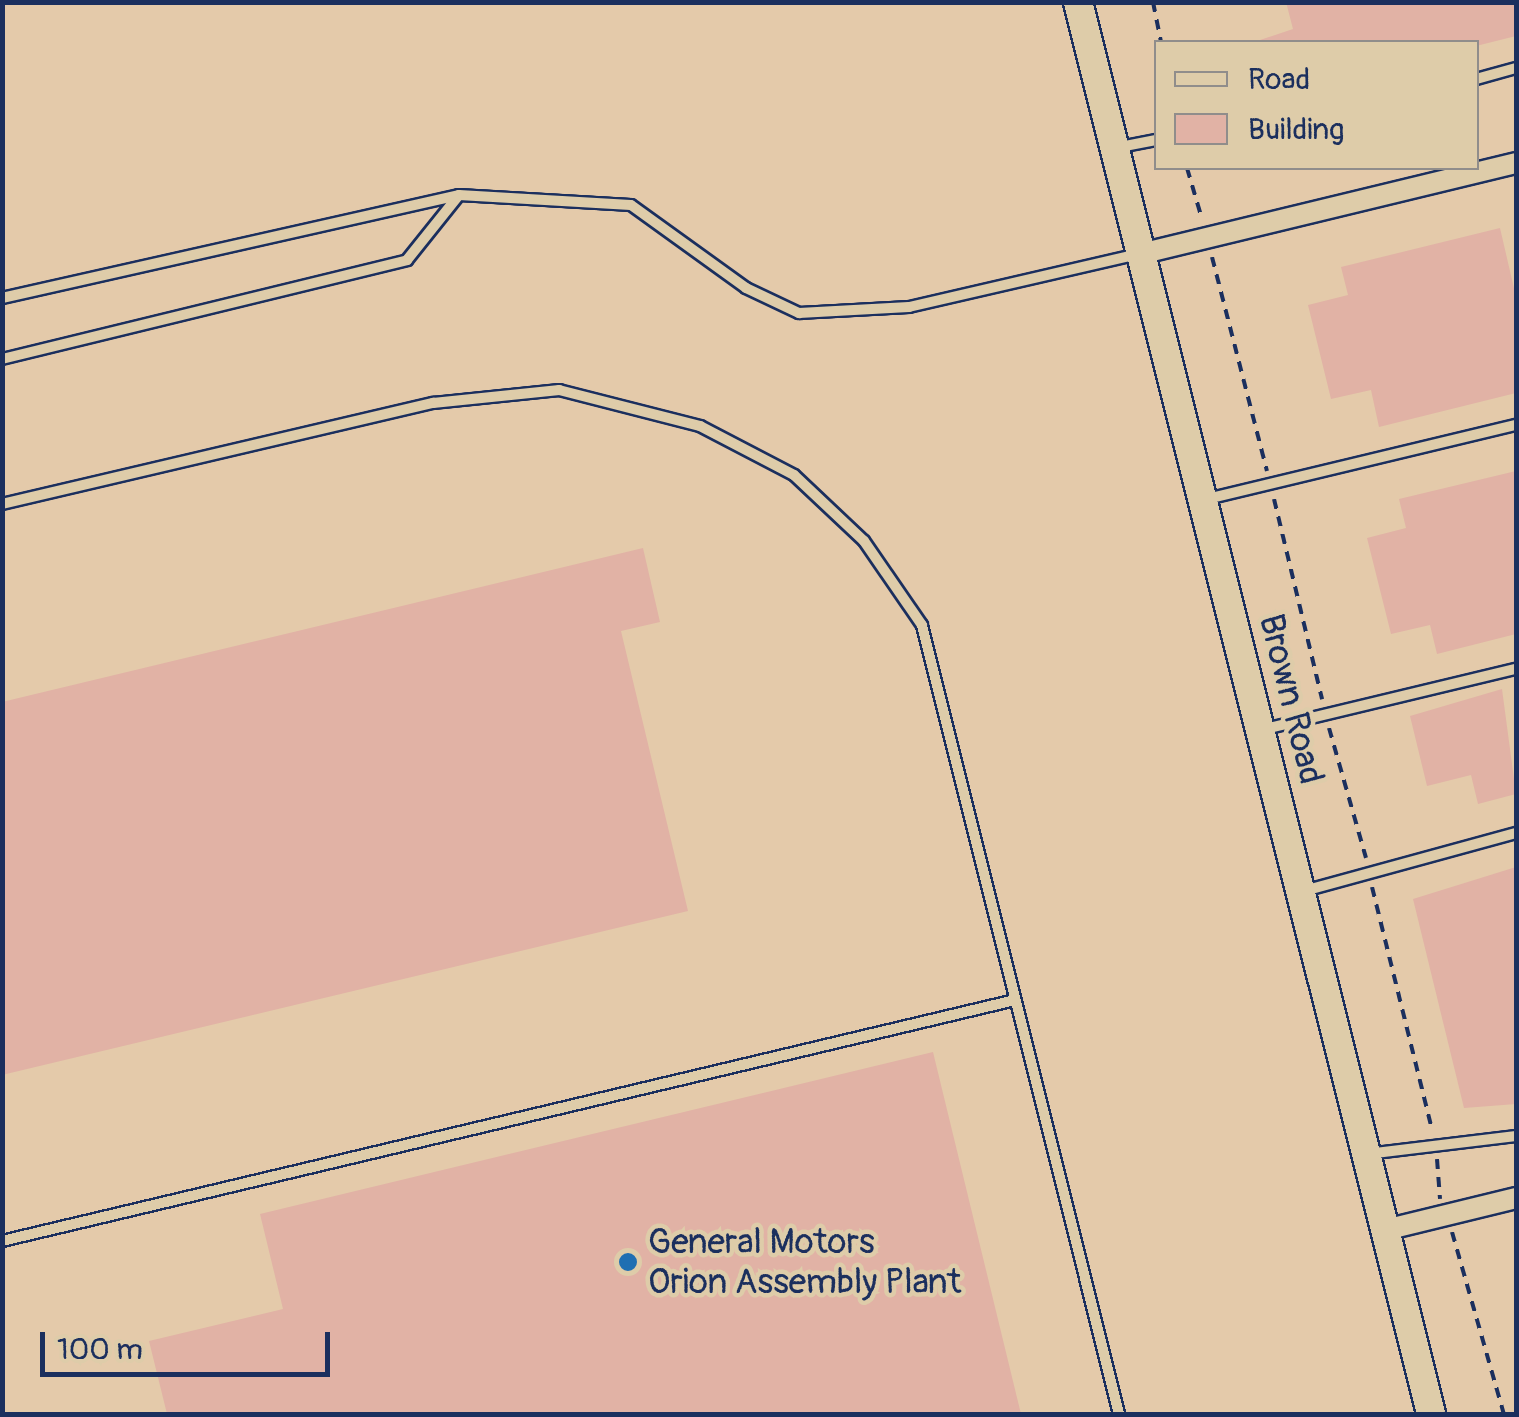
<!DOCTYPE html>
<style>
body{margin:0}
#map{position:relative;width:1519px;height:1417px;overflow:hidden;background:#e4caaa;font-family:Pangolin,sans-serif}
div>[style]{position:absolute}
.building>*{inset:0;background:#e1b2a5}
.path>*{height:4px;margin-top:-2px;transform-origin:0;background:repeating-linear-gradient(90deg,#1b2f5e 0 10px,transparent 0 18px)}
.roads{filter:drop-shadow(2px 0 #1b2f5e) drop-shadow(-2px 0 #1b2f5e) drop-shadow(0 2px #1b2f5e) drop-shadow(0 -2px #1b2f5e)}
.service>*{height:10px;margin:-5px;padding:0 5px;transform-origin:5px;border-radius:5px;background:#decca9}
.minor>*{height:20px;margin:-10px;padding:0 10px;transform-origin:10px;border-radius:10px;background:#decca9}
.secondary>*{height:28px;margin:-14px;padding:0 14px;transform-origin:14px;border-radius:14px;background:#decca9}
.dots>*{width:28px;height:28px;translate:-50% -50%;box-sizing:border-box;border:5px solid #decca9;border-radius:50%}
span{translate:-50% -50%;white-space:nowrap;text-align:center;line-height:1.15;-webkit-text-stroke:9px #decca9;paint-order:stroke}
.street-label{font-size:35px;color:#1b2f5e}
.poi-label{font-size:35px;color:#1b2f5e}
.left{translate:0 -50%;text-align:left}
.frame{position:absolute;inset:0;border:5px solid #1b2f5e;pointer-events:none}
.legend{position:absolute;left:1154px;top:40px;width:325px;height:130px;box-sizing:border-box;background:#decca9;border:2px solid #908d8b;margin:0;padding:12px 18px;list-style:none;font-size:30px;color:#1b2f5e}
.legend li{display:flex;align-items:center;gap:20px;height:50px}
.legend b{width:50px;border:2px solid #908d8b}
.scale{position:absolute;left:40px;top:1332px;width:290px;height:45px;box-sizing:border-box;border:5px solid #1b2f5e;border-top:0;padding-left:12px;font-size:30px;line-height:35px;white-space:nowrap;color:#1b2f5e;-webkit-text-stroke:8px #decca9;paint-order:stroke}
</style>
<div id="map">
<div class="building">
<i style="clip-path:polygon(1286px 2px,1516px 2px,1516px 36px,1476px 46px,1254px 42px,1293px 29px)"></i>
<i style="clip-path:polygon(1500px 228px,1516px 297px,1516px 393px,1379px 427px,1371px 390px,1331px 399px,1308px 305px,1348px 295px,1341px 267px)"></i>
<i style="clip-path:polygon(1516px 471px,1516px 634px,1437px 654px,1430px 625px,1391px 634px,1367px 538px,1406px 528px,1399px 499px)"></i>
<i style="clip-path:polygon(643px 548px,660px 622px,621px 631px,688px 911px,2px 1075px,2px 702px)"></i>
<i style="clip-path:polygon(1502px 689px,1516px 794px,1478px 804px,1471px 775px,1427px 786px,1410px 716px)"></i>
<i style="clip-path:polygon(1516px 867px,1516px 1104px,1464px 1108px,1413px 899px)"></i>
<i style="clip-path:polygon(933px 1052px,1021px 1414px,167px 1414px,149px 1341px,283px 1309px,260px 1214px)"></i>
</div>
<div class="path">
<i style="left:1153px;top:2px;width:41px;rotate:78.7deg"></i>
<i style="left:1187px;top:168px;width:53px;rotate:73.6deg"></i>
<i style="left:1212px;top:257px;width:221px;rotate:75.6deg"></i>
<i style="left:1274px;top:499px;width:206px;rotate:76.5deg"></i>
<i style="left:1329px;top:728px;width:135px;rotate:74.1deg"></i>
<i style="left:1372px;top:887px;width:250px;rotate:76.1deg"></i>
<i style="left:1437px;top:1159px;width:40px;rotate:85.7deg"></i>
<i style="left:1452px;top:1232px;width:189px;rotate:74.1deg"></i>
</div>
<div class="roads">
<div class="service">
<i style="left:1476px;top:79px;width:41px;rotate:-15.4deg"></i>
<i style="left:1115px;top:148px;width:42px;rotate:-11deg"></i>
<i style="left:2px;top:298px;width:468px;rotate:-12.7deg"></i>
<i style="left:459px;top:195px;width:172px;rotate:3.3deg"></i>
<i style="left:631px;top:205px;width:142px;rotate:35.8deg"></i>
<i style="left:746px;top:288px;width:59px;rotate:25.3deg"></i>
<i style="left:799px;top:313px;width:110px;rotate:-3.1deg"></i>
<i style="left:909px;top:307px;width:236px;rotate:-13deg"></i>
<i style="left:2px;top:359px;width:417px;rotate:-13.7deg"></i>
<i style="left:407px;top:260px;width:83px;rotate:-51.3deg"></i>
<i style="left:1203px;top:500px;width:322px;rotate:-13.5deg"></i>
<i style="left:2px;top:504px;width:443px;rotate:-13.2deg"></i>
<i style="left:433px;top:403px;width:127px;rotate:-5.9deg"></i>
<i style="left:559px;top:390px;width:146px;rotate:14.3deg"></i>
<i style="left:700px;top:426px;width:106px;rotate:27.5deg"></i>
<i style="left:794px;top:475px;width:96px;rotate:43.3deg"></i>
<i style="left:864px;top:541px;width:102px;rotate:55.4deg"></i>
<i style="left:922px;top:625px;width:813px;rotate:75.98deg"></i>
<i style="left:1261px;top:730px;width:262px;rotate:-13.5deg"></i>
<i style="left:1300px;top:892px;width:224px;rotate:-15.3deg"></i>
<i style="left:1367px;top:1154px;width:150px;rotate:-6.9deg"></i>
<i style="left:2px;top:1241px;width:1041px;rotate:-13.38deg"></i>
</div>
<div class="minor">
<i style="left:1140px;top:254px;width:387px;rotate:-13.6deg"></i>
<i style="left:1385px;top:1230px;width:135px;rotate:-13.7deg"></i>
</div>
<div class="secondary">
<i style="left:1078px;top:2px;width:1455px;rotate:75.96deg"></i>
</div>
</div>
<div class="dots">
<i style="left:628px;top:1262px;background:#1f6fb2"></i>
</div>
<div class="street-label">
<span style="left:1291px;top:699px;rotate:76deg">Brown Road</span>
</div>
<div class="poi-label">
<span class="left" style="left:648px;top:1262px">General Motors<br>Orion Assembly Plant</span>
</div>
<div class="frame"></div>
<ul class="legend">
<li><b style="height:12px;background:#decca9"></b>Road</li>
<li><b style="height:28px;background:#e1b2a5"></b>Building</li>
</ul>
<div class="scale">100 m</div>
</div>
